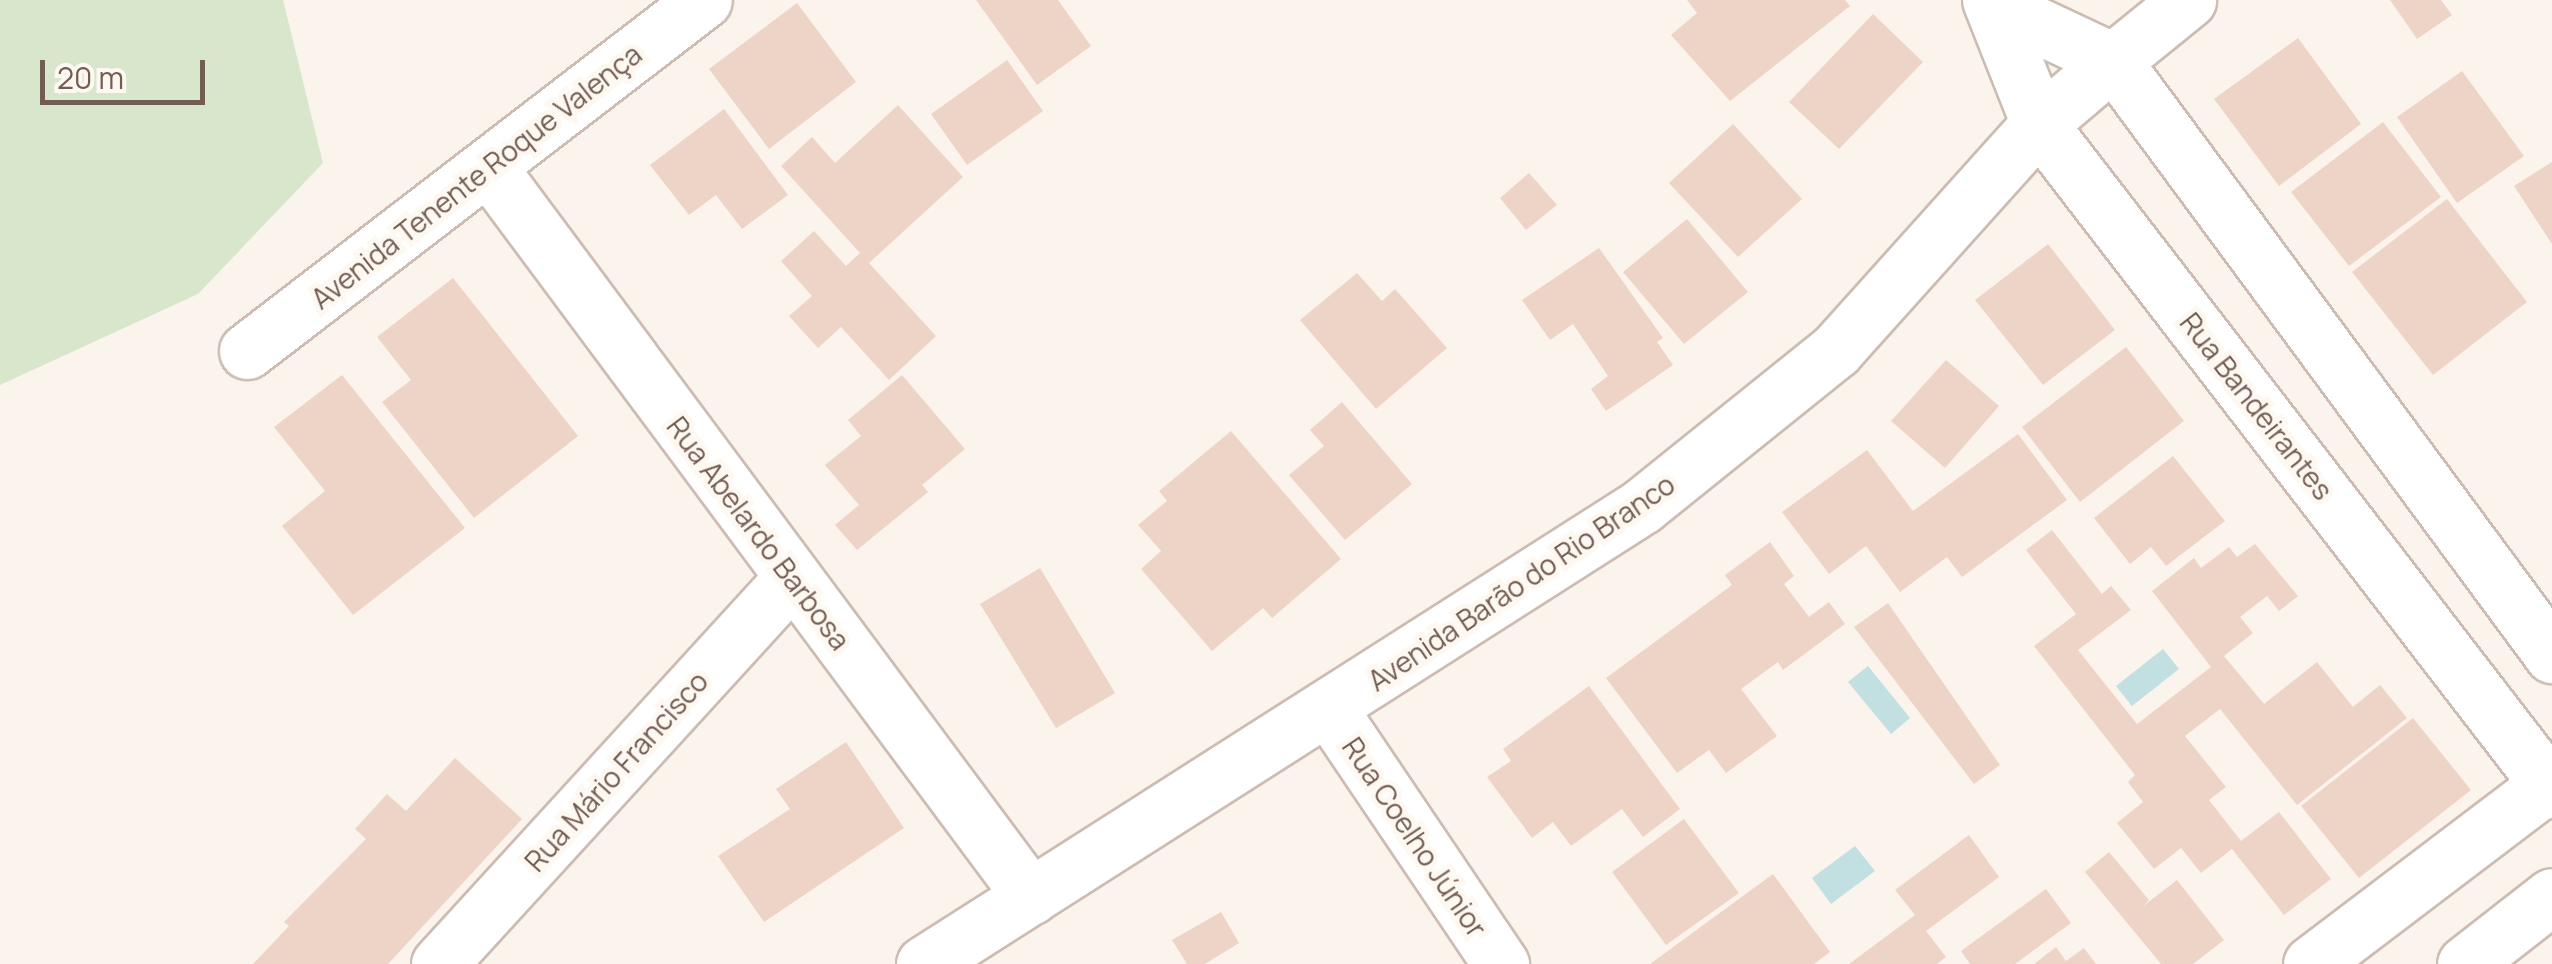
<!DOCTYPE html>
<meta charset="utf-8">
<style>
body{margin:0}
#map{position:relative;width:2552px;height:964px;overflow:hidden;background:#faf4ec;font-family:Manrope,sans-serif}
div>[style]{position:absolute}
.green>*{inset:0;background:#d8e7cc}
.water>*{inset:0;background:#c2dfe2}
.building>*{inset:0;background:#edd4c7}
.roads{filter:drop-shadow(2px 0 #ccbcb3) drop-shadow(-2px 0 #ccbcb3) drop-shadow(0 2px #ccbcb3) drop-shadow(0 -2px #ccbcb3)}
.minor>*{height:55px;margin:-27.5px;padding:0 27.5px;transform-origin:27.5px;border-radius:27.5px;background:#fff}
.tertiary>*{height:55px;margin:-27.5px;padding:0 27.5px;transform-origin:27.5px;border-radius:27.5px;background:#fff}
span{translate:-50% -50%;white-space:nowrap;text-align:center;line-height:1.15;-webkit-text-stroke:10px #fdf8f2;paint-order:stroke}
.street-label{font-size:28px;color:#735c51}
.scale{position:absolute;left:40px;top:60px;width:165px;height:45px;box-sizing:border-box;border:5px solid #735c51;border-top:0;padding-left:12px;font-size:30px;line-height:35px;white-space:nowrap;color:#735c51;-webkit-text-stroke:8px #fdf8f2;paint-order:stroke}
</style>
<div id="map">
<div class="green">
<i style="clip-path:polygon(0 0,283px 0,323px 163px,198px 294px,0 385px)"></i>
</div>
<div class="water">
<i style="clip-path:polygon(2163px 649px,2179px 669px,2132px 706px,2116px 686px)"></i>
<i style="clip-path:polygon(1868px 666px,1910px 718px,1891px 734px,1848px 682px)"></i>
<i style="clip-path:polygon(1855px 846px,1875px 871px,1831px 904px,1812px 878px)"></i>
</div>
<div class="building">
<i style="clip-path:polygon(976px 0,1058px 0,1091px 46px,1037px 85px)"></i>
<i style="clip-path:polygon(1687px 0,1845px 0,1850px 6px,1730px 101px,1671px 35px,1697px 13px)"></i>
<i style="clip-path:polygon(2390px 0,2441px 0,2452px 15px,2417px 39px)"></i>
<i style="clip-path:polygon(797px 3px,856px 82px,769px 149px,709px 69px)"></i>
<i style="clip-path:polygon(1873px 14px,1923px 62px,1839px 149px,1789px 102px)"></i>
<i style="clip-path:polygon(2298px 38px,2361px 124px,2279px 186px,2214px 99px)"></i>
<i style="clip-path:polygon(1007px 60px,1043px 111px,967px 165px,931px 114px)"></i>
<i style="clip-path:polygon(2462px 71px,2524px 156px,2457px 203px,2397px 117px)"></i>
<i style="clip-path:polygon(898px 105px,963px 177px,869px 263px,936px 336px,889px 380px,841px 327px,818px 348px,789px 316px,812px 296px,781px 261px,814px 231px,846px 266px,860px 253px,781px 166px,812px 137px,835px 163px)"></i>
<i style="clip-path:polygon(724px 109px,788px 195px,742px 229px,716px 195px,689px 215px,650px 165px)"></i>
<i style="clip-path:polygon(2383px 122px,2441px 197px,2349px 266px,2291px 192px)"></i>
<i style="clip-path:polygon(1733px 124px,1802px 199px,1738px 257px,1669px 183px)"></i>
<i style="clip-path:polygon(2552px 162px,2552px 244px,2514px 186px)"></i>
<i style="clip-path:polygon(1529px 173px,1557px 205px,1526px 230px,1500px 198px)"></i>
<i style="clip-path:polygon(2447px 199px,2527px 302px,2433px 375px,2352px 272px)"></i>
<i style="clip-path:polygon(1687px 219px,1748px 292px,1684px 344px,1623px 272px)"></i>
<i style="clip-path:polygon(2048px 244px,2115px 330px,2043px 385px,1975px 300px)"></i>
<i style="clip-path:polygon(1599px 248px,1663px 338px,1657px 342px,1673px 365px,1606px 411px,1591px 389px,1608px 376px,1573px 324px,1550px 340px,1522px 300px)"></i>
<i style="clip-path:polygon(1357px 273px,1382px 301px,1395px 289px,1447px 348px,1376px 409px,1300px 320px)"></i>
<i style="clip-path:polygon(453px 278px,578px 436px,474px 518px,382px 402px,411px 380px,377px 337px)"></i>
<i style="clip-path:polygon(2126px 347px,2184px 421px,2080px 502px,2022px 427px)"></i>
<i style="clip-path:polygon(1946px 360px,1999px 406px,1945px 468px,1891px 421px)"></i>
<i style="clip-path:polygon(342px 375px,465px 528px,353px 615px,282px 526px,325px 491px,274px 427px)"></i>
<i style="clip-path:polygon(902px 375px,965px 449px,922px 485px,928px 492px,857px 550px,835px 525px,859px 505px,825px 465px,861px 436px,848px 420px)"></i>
<i style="clip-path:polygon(1342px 402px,1412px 484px,1345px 540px,1289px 475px,1324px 446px,1310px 430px)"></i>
<i style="clip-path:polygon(1231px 431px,1341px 559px,1272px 618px,1263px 608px,1212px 651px,1141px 569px,1161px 551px,1138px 525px,1167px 501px,1159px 491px)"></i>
<i style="clip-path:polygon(2018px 434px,2067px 500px,1962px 577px,1947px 557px,1900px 592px,1866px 546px,1829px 574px,1782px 512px,1867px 450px,1913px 511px)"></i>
<i style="clip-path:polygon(2173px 456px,2225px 521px,2166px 566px,2151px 547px,2130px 564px,2094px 518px)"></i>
<i style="clip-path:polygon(2052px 530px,2102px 594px,2111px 586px,2131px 610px,2078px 650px,2137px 724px,2211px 667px,2152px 591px,2194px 558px,2201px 568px,2229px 547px,2237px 557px,2255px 544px,2298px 596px,2279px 611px,2267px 596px,2240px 617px,2253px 633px,2224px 656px,2264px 704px,2317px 662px,2353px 707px,2380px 685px,2407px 718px,2297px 805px,2220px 709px,2185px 736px,2226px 787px,2209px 800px,2241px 841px,2279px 812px,2331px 879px,2284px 915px,2232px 849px,2201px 873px,2181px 848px,2154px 869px,2117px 823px,2143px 802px,2128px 782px,2135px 775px,2034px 646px,2076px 614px,2026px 550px)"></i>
<i style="clip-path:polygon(1770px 542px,1794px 576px,1784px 584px,1809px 617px,1829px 602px,1845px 624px,1783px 670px,1778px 662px,1741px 689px,1777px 736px,1726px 773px,1709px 750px,1677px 773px,1606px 678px,1732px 585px,1725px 575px)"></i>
<i style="clip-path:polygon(1040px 568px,1115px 693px,1056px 728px,980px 604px)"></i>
<i style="clip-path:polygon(1888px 603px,2000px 765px,1974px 784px,1854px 627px)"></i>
<i style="clip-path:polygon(1589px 686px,1680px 809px,1643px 837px,1622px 809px,1571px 846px,1553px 822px,1532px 838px,1487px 777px,1511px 761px,1503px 749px)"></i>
<i style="clip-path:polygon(2413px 718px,2471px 790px,2359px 878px,2301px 806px)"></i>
<i style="clip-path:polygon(846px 742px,904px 828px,764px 922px,718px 856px,790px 809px,776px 789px)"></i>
<i style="clip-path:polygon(455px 758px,522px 819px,388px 964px,253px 964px,289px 926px,284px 922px,366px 839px,355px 829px,387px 794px,406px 811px)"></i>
<i style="clip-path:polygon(1684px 819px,1739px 893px,1666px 945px,1612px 872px)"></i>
<i style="clip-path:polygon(1969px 835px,1999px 877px,1926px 931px,1946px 957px,1937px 964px,1849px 964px,1915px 915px,1895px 890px)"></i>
<i style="clip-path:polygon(2109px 852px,2149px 900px,2142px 907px,2177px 880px,2224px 940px,2193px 964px,2161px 964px,2085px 872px)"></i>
<i style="clip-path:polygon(1773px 874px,1830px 952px,1814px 964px,1650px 964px)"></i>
<i style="clip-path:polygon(2046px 889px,2071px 923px,2015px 964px,1970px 964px,1961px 951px)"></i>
<i style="clip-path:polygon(1221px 912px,1239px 943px,1205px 964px,1187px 964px,1172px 940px)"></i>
<i style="clip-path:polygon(2056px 947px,2066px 961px,2084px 948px,2096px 964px,2034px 964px)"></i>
</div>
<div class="roads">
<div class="minor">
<i style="left:2113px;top:61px;width:97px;rotate:-39.1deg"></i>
<i style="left:489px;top:168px;width:908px;rotate:53.37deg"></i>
<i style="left:247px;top:351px;width:576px;rotate:-37.53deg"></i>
<i style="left:1329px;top:709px;width:308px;rotate:56deg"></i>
<i style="left:439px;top:964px;width:523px;rotate:-47.56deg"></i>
<i style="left:2311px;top:964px;width:303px;rotate:-37.2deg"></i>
<i style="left:2465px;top:964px;width:110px;rotate:-38deg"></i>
</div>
<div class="tertiary">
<i style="left:1990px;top:0;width:133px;rotate:68.4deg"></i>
<i style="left:2039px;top:124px;width:841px;rotate:52.39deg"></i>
<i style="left:1994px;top:5px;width:132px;rotate:25.2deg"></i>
<i style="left:2113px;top:61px;width:739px;rotate:53.53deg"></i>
<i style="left:924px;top:964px;width:852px;rotate:-32.53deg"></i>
<i style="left:1642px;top:506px;width:249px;rotate:-38.8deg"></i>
<i style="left:1836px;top:350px;width:304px;rotate:-48.1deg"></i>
<i style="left:2039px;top:124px;width:97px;rotate:-40.4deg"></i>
</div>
</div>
<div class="street-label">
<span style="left:476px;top:176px;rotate:-38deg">Avenida Tenente Roque Valença</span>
<span style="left:2257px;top:406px;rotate:52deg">Rua Bandeirantes</span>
<span style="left:759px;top:533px;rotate:53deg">Rua Abelardo Barbosa</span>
<span style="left:1521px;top:582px;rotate:-34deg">Avenida Barão do Rio Branco</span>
<span style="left:616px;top:771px;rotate:-48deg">Rua Mário Francisco</span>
<span style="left:1415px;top:837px;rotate:56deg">Rua Coelho Júnior</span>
</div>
<div class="scale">20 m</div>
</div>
